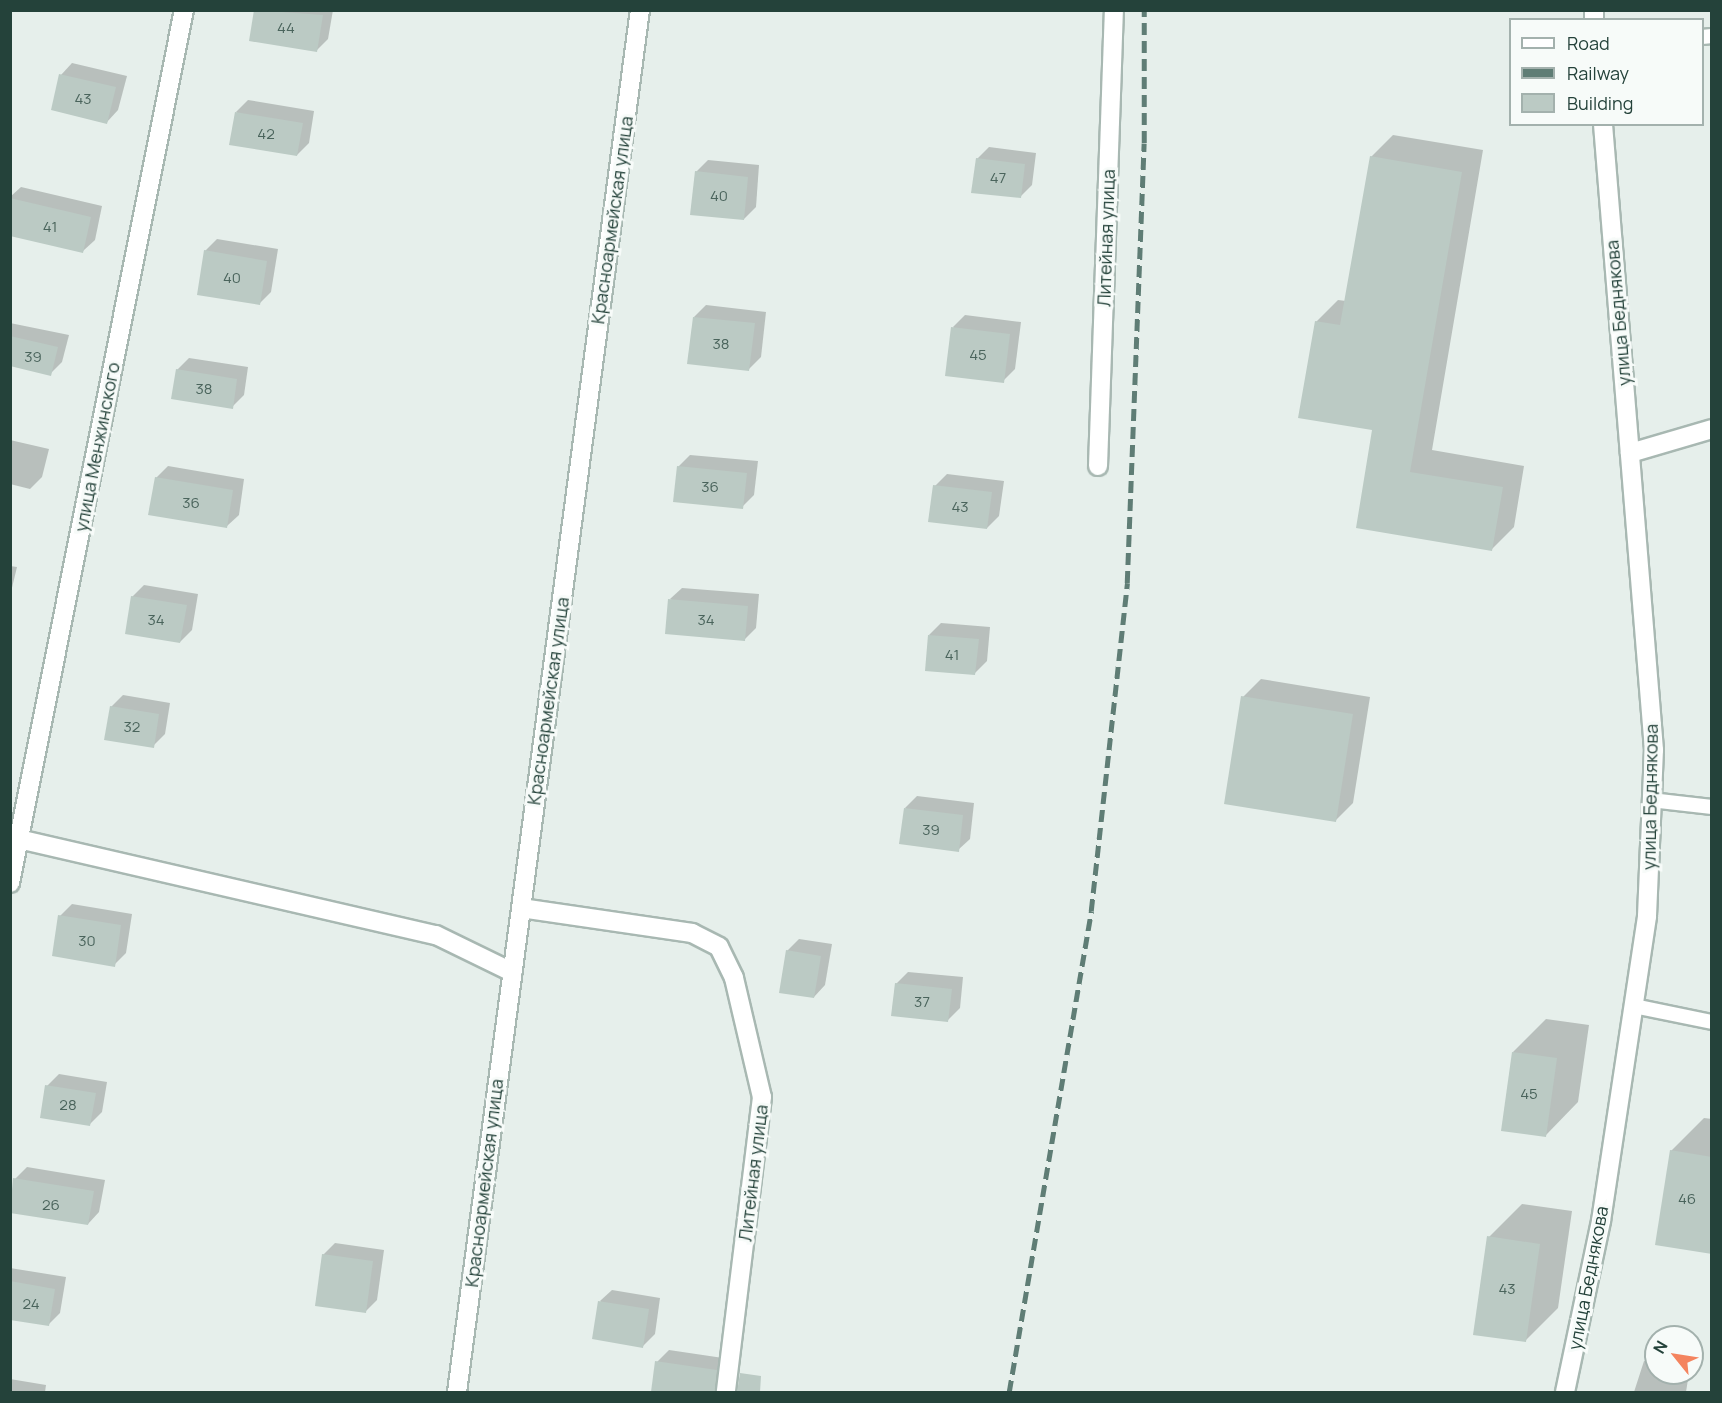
<!DOCTYPE html>
<meta charset="utf-8">
<style>
body{margin:0}
#map{position:relative;width:1722px;height:1403px;overflow:hidden;background:#e6efeb;font-family:Manrope,sans-serif}
div>[style]{position:absolute}
.shadow>*{inset:0;background:#0003}
.building>*{inset:0;background:#bbcac4}
.roads{filter:drop-shadow(2px 0 #a8b8b2) drop-shadow(-2px 0 #a8b8b2) drop-shadow(0 2px #a8b8b2) drop-shadow(0 -2px #a8b8b2)}
.lane>*{height:14px;margin:-7px;padding:0 7px;transform-origin:7px;border-radius:7px;background:#fff}
.street>*{height:18px;margin:-9px;padding:0 9px;transform-origin:9px;border-radius:9px;background:#fff}
.secondary>*{height:18px;margin:-9px;padding:0 9px;transform-origin:9px;border-radius:9px;background:#fff}
.rail>*{height:4.5px;margin-top:-2.25px;transform-origin:0;background:repeating-linear-gradient(90deg,#5f7d75 0 12px,transparent 0 18px)}
span{translate:-50% -50%;white-space:nowrap;text-align:center;line-height:1.15;-webkit-text-stroke:6px #f7fbf9;paint-order:stroke}
.number-label{font-size:15px;color:#4a645c}
.number-label span{-webkit-text-stroke-width:0}
.street-label{font-size:18px;color:#24423a}
.frame{position:absolute;inset:0;border:12px solid #24423a;pointer-events:none}
.legend{position:absolute;left:1509px;top:18px;width:195px;height:108px;box-sizing:border-box;background:#f7fbf9;border:2px solid #a3b1ad;margin:0;padding:8px 10px;list-style:none;font-size:18px;color:#24423a}
.legend li{display:flex;align-items:center;gap:12px;height:30px}
.legend b{width:30px;border:2px solid #a3b1ad}
.north{position:absolute;left:1644px;top:1325px;width:60px;height:60px;box-sizing:border-box;background:#f7fbf9;border:2px solid #a3b1ad;border-radius:50%;rotate:300deg;font-size:16px;font-weight:700;line-height:24px;text-align:center;color:#24423a}
.north::after{content:'';display:block;margin:auto;width:21px;height:27px;background:#f4845f;clip-path:polygon(50% 0,100% 100%,50% 72%,0 100%)}
</style>
<div id="map">
<div class="shadow">
<i style="clip-path:polygon(256px 10px,333px 10px,328px 39px,316px 51px)"></i>
<i style="clip-path:polygon(72px 63px,127px 76px,118px 110px,107px 122px,61px 75px)"></i>
<i style="clip-path:polygon(248px 100px,314px 111px,309px 143px,297px 155px,236px 112px)"></i>
<i style="clip-path:polygon(1393px 135px,1483px 150px,1432px 450px,1524px 466px,1514px 527px,1492px 549px,1358px 527px,1374px 429px,1316px 322px,1338px 300px,1346px 301px,1371px 157px)"></i>
<i style="clip-path:polygon(989px 147px,1036px 153px,1032px 185px,1020px 197px,977px 159px)"></i>
<i style="clip-path:polygon(708px 160px,759px 165px,756px 207px,744px 219px,696px 172px)"></i>
<i style="clip-path:polygon(21px 187px,102px 206px,95px 240px,83px 251px,10px 234px,10px 197px)"></i>
<i style="clip-path:polygon(217px 239px,278px 249px,271px 292px,259px 304px,205px 251px)"></i>
<i style="clip-path:polygon(706px 305px,766px 312px,761px 357px,749px 369px,694px 317px)"></i>
<i style="clip-path:polygon(965px 315px,1021px 322px,1015px 369px,1003px 381px,953px 327px)"></i>
<i style="clip-path:polygon(10px 323px,69px 335px,62px 362px,50px 374px,10px 365px)"></i>
<i style="clip-path:polygon(189px 358px,248px 367px,244px 395px,232px 407px,177px 370px)"></i>
<i style="clip-path:polygon(10px 440px,49px 449px,42px 477px,30px 489px,10px 484px)"></i>
<i style="clip-path:polygon(690px 455px,758px 461px,754px 495px,742px 507px,678px 467px)"></i>
<i style="clip-path:polygon(168px 466px,244px 479px,239px 515px,227px 526px,156px 478px)"></i>
<i style="clip-path:polygon(947px 474px,1004px 481px,999px 516px,987px 528px,935px 486px)"></i>
<i style="clip-path:polygon(10px 566px,17px 567px,10px 596px)"></i>
<i style="clip-path:polygon(144px 585px,198px 594px,192px 630px,180px 642px,132px 597px)"></i>
<i style="clip-path:polygon(682px 588px,759px 594px,756px 628px,744px 640px,670px 599px)"></i>
<i style="clip-path:polygon(941px 623px,990px 627px,987px 661px,975px 673px,929px 635px)"></i>
<i style="clip-path:polygon(1261px 679px,1370px 697px,1353px 803px,1335px 821px,1243px 697px)"></i>
<i style="clip-path:polygon(123px 695px,170px 703px,165px 734px,153px 746px,111px 707px)"></i>
<i style="clip-path:polygon(917px 796px,974px 803px,970px 839px,958px 850px,905px 808px)"></i>
<i style="clip-path:polygon(72px 904px,132px 914px,126px 953px,114px 965px,60px 916px)"></i>
<i style="clip-path:polygon(799px 939px,832px 944px,825px 985px,814px 997px,787px 951px)"></i>
<i style="clip-path:polygon(908px 972px,963px 977px,960px 1008px,948px 1020px,896px 984px)"></i>
<i style="clip-path:polygon(1546px 1019px,1589px 1025px,1578px 1102px,1546px 1135px,1513px 1052px)"></i>
<i style="clip-path:polygon(59px 1074px,107px 1082px,102px 1112px,90px 1124px,47px 1086px)"></i>
<i style="clip-path:polygon(1704px 1118px,1712px 1119px,1712px 1249px,1671px 1151px)"></i>
<i style="clip-path:polygon(27px 1167px,105px 1180px,99px 1212px,88px 1224px,10px 1211px,15px 1179px)"></i>
<i style="clip-path:polygon(1522px 1204px,1572px 1211px,1558px 1308px,1525px 1341px,1489px 1237px)"></i>
<i style="clip-path:polygon(335px 1243px,384px 1250px,377px 1300px,365px 1312px,323px 1255px)"></i>
<i style="clip-path:polygon(10px 1268px,66px 1277px,60px 1313px,48px 1325px,10px 1318px)"></i>
<i style="clip-path:polygon(612px 1290px,660px 1298px,655px 1334px,643px 1346px,600px 1301px)"></i>
<i style="clip-path:polygon(669px 1350px,723px 1358px,719px 1391px,653px 1392px,657px 1362px)"></i>
<i style="clip-path:polygon(1644px 1361px,1656px 1363px,1656px 1373px,1689px 1373px,1686px 1392px,1634px 1392px)"></i>
<i style="clip-path:polygon(10px 1379px,46px 1385px,45px 1392px,10px 1392px)"></i>
</div>
<div class="building">
<i style="clip-path:polygon(254px 10px,323px 15px,317px 52px,249px 41px)"></i>
<i style="clip-path:polygon(59px 74px,116px 87px,107px 124px,51px 110px)"></i>
<i style="clip-path:polygon(235px 112px,303px 123px,297px 156px,229px 145px)"></i>
<i style="clip-path:polygon(1370px 156px,1462px 172px,1410px 472px,1503px 487px,1492px 551px,1356px 528px,1372px 430px,1298px 418px,1315px 321px,1340px 325px)"></i>
<i style="clip-path:polygon(976px 158px,1025px 164px,1021px 198px,971px 193px)"></i>
<i style="clip-path:polygon(695px 171px,748px 177px,744px 220px,690px 215px)"></i>
<i style="clip-path:polygon(10px 198px,91px 217px,83px 253px,10px 236px)"></i>
<i style="clip-path:polygon(204px 250px,267px 261px,260px 305px,197px 295px)"></i>
<i style="clip-path:polygon(693px 317px,755px 323px,749px 371px,687px 364px)"></i>
<i style="clip-path:polygon(951px 327px,1010px 334px,1004px 383px,945px 376px)"></i>
<i style="clip-path:polygon(10px 336px,58px 347px,51px 376px,10px 366px)"></i>
<i style="clip-path:polygon(176px 369px,237px 379px,233px 409px,171px 399px)"></i>
<i style="clip-path:polygon(677px 466px,747px 473px,743px 509px,673px 502px)"></i>
<i style="clip-path:polygon(155px 477px,233px 490px,227px 528px,148px 515px)"></i>
<i style="clip-path:polygon(933px 485px,992px 492px,987px 529px,928px 522px)"></i>
<i style="clip-path:polygon(131px 596px,187px 605px,180px 643px,125px 634px)"></i>
<i style="clip-path:polygon(668px 599px,748px 606px,745px 641px,665px 634px)"></i>
<i style="clip-path:polygon(928px 635px,979px 639px,975px 675px,925px 671px)"></i>
<i style="clip-path:polygon(1241px 696px,1353px 714px,1336px 822px,1224px 804px)"></i>
<i style="clip-path:polygon(110px 706px,159px 714px,154px 748px,104px 740px)"></i>
<i style="clip-path:polygon(904px 808px,963px 815px,959px 852px,899px 844px)"></i>
<i style="clip-path:polygon(58px 915px,121px 925px,115px 967px,52px 956px)"></i>
<i style="clip-path:polygon(786px 950px,821px 956px,814px 998px,779px 993px)"></i>
<i style="clip-path:polygon(895px 983px,952px 989px,948px 1022px,891px 1016px)"></i>
<i style="clip-path:polygon(1512px 1052px,1557px 1058px,1546px 1137px,1501px 1131px)"></i>
<i style="clip-path:polygon(45px 1085px,96px 1093px,90px 1126px,40px 1118px)"></i>
<i style="clip-path:polygon(1670px 1150px,1712px 1157px,1712px 1254px,1655px 1245px)"></i>
<i style="clip-path:polygon(13px 1178px,94px 1191px,88px 1225px,10px 1213px)"></i>
<i style="clip-path:polygon(1487px 1236px,1540px 1244px,1526px 1342px,1473px 1335px)"></i>
<i style="clip-path:polygon(322px 1254px,373px 1261px,366px 1313px,315px 1306px)"></i>
<i style="clip-path:polygon(10px 1281px,55px 1289px,49px 1326px,10px 1320px)"></i>
<i style="clip-path:polygon(598px 1301px,649px 1309px,643px 1348px,592px 1339px)"></i>
<i style="clip-path:polygon(655px 1361px,717px 1370px,715px 1392px,651px 1392px)"></i>
<i style="clip-path:polygon(740px 1373px,761px 1376px,760px 1392px,737px 1392px)"></i>
</div>
<div class="roads">
<div class="lane">
<i style="left:1702px;top:37px;width:10px;rotate:-6deg"></i>
<i style="left:1651px;top:800px;width:61px;rotate:6.5deg"></i>
<i style="left:1634px;top:1006px;width:80px;rotate:11.6deg"></i>
</div>
<div class="street">
<i style="left:1630px;top:453px;width:85px;rotate:-16.3deg"></i>
<i style="left:1098px;top:466px;width:456px;rotate:-88deg"></i>
<i style="left:10px;top:837px;width:437px;rotate:13deg"></i>
<i style="left:436px;top:935px;width:85px;rotate:26deg"></i>
<i style="left:10px;top:883px;width:890px;rotate:-78.73deg"></i>
<i style="left:521px;top:908px;width:173px;rotate:8.3deg"></i>
<i style="left:692px;top:933px;width:30px;rotate:27deg"></i>
<i style="left:719px;top:947px;width:34px;rotate:64deg"></i>
<i style="left:734px;top:978px;width:122px;rotate:76.8deg"></i>
<i style="left:762px;top:1097px;width:297px;rotate:97deg"></i>
<i style="left:457px;top:1392px;width:1394px;rotate:-82.46deg"></i>
</div>
<div class="secondary">
<i style="left:1594px;top:10px;width:10px;rotate:90deg"></i>
<i style="left:1565px;top:1392px;width:175px;rotate:-78.1deg"></i>
<i style="left:1601px;top:1221px;width:308px;rotate:-81.4deg"></i>
<i style="left:1647px;top:916px;width:166px;rotate:-87.6deg"></i>
<i style="left:1654px;top:750px;width:628px;rotate:-94.66deg"></i>
</div>
</div>
<div class="rail">
<i style="left:1009px;top:1392px;width:488px;rotate:-80.3deg"></i>
<i style="left:1091px;top:911px;width:330px;rotate:-83.7deg"></i>
<i style="left:1127px;top:583px;width:440px;rotate:-87.8deg"></i>
<i style="left:1144px;top:143px;width:133px;rotate:-90deg"></i>
</div>
<div class="number-label">
<span style="left:286px;top:28px">44</span>
<span style="left:83px;top:99px">43</span>
<span style="left:266px;top:134px">42</span>
<span style="left:998px;top:178px">47</span>
<span style="left:719px;top:196px">40</span>
<span style="left:50px;top:227px">41</span>
<span style="left:232px;top:278px">40</span>
<span style="left:721px;top:344px">38</span>
<span style="left:978px;top:355px">45</span>
<span style="left:33px;top:357px">39</span>
<span style="left:204px;top:389px">38</span>
<span style="left:710px;top:487px">36</span>
<span style="left:191px;top:503px">36</span>
<span style="left:960px;top:507px">43</span>
<span style="left:156px;top:620px">34</span>
<span style="left:706px;top:620px">34</span>
<span style="left:952px;top:655px">41</span>
<span style="left:132px;top:727px">32</span>
<span style="left:931px;top:830px">39</span>
<span style="left:87px;top:941px">30</span>
<span style="left:922px;top:1002px">37</span>
<span style="left:1529px;top:1094px">45</span>
<span style="left:68px;top:1105px">28</span>
<span style="left:1687px;top:1199px">46</span>
<span style="left:51px;top:1205px">26</span>
<span style="left:1507px;top:1289px">43</span>
<span style="left:31px;top:1304px">24</span>
</div>
<div class="street-label">
<span style="left:612px;top:220px;rotate:-82deg">Красноармейская улица</span>
<span style="left:1106px;top:238px;rotate:-88deg">Литейная улица</span>
<span style="left:1618px;top:313px;rotate:-95deg">улица Беднякова</span>
<span style="left:97px;top:447px;rotate:-79deg">улица Менжинского</span>
<span style="left:548px;top:701px;rotate:-82deg">Красноармейская улица</span>
<span style="left:1650px;top:797px;rotate:-89deg">улица Беднякова</span>
<span style="left:753px;top:1173px;rotate:-83deg">Литейная улица</span>
<span style="left:484px;top:1183px;rotate:-83deg">Красноармейская улица</span>
<span style="left:1588px;top:1278px;rotate:-79deg">улица Беднякова</span>
</div>
<div class="frame"></div>
<ul class="legend">
<li><b style="height:8px;background:#fff"></b>Road</li>
<li><b style="height:8px;background:#5f7d75"></b>Railway</li>
<li><b style="height:16px;background:#bbcac4"></b>Building</li>
</ul>
<div class="north">N</div>
</div>
